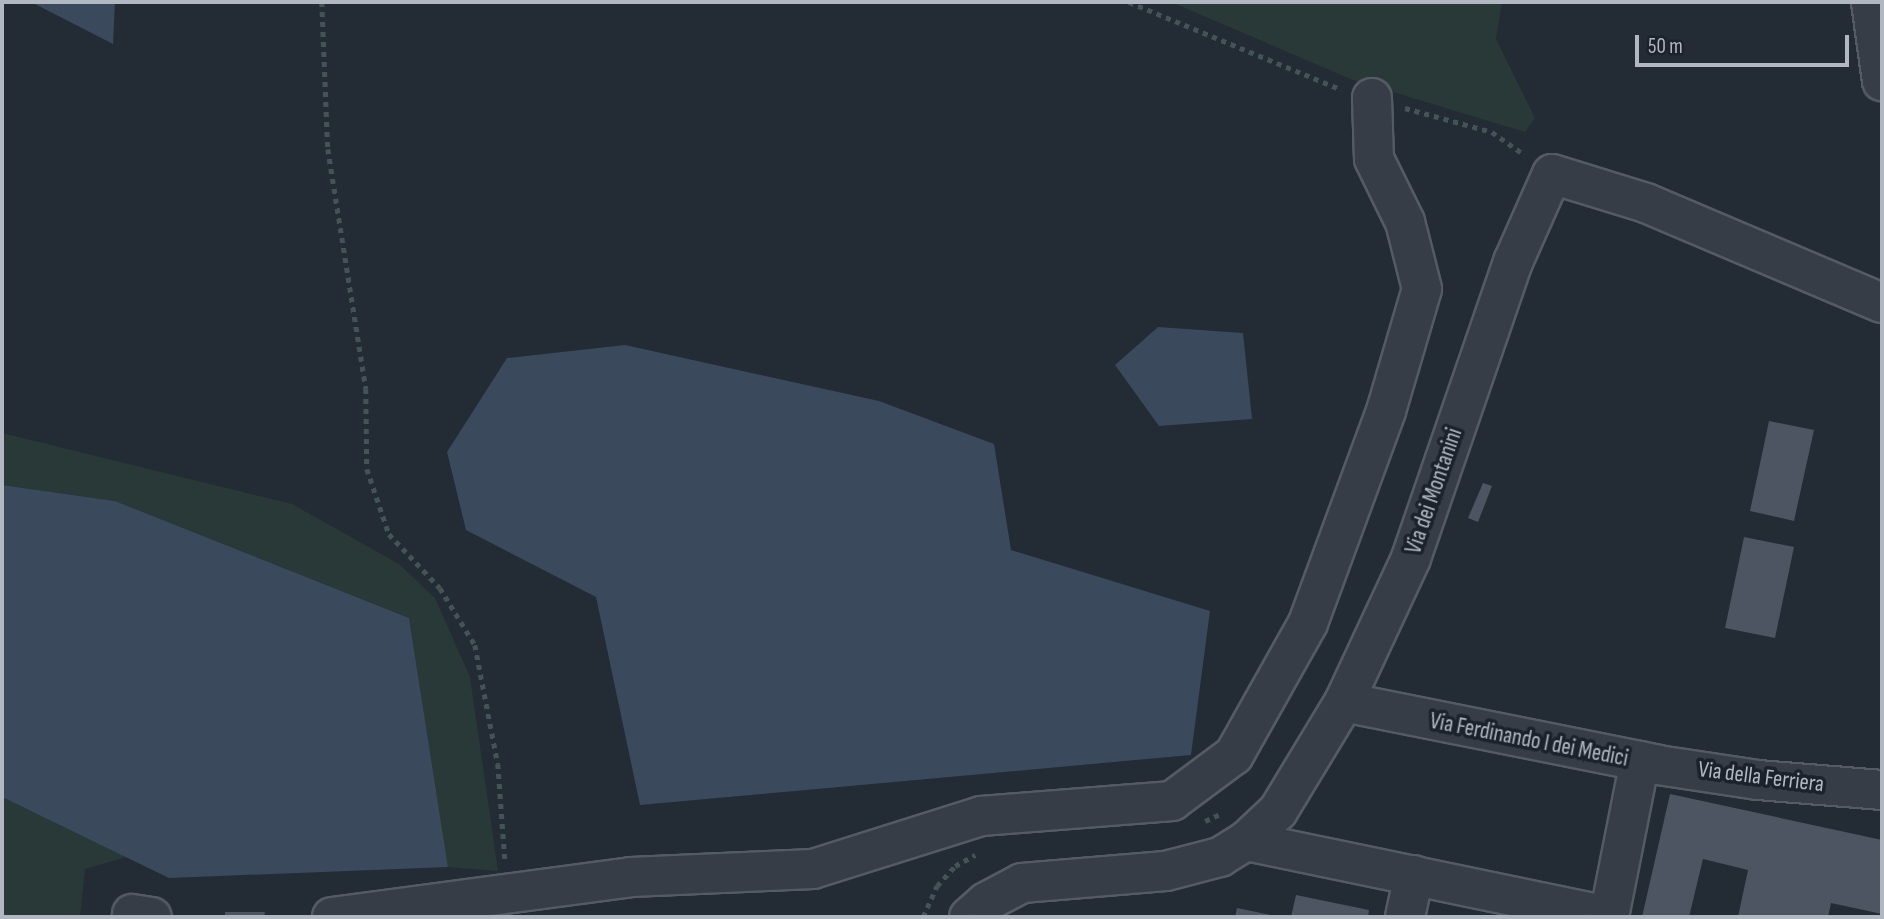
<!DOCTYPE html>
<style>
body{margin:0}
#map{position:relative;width:1884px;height:919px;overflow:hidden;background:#232b35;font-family:"Sofia Sans Condensed",sans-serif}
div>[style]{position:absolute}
.green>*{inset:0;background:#283938}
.water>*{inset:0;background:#3a495c}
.building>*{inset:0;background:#4c5561}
.path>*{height:4.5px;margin-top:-2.25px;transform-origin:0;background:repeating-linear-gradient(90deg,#445456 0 5px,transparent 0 10px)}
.roads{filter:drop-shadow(2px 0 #545b64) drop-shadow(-2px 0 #545b64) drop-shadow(0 2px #545b64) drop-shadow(0 -2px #545b64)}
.minor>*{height:38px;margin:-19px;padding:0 19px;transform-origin:19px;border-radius:19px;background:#363d46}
span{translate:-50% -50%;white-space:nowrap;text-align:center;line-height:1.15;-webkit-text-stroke:7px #1c222b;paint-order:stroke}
.street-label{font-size:23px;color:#b1b8c2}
.frame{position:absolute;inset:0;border:4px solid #b1b8c2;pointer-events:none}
.scale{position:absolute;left:1635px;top:35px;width:214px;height:32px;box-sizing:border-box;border:4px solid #b1b8c2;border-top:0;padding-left:9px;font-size:21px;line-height:24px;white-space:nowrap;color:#b1b8c2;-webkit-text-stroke:5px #1c222b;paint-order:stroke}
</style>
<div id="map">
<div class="green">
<i style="clip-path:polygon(1171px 2px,1502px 2px,1496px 39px,1535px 118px,1525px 132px,1353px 80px)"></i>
<i style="clip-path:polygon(2px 433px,292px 504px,399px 564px,435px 598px,470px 677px,498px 871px,448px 867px,409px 618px,115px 501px,2px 485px)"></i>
<i style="clip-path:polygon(2px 797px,127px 857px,85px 869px,80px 917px,2px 917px)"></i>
</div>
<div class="water">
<i style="clip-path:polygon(31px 2px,115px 2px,113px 44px)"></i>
<i style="clip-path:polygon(1158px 327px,1243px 333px,1252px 419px,1159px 426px,1115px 365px)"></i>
<i style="clip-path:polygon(625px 345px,879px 401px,994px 444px,1011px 550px,1210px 611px,1191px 755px,640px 805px,596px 597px,466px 530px,447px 452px,507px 358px)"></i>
<i style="clip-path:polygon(2px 485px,115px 501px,409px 618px,448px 867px,169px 878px,2px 797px)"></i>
</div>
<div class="building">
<i style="clip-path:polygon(1769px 421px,1814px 430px,1794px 521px,1750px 511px)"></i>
<i style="clip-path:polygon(1483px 483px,1492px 486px,1478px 522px,1468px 518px)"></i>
<i style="clip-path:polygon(1744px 537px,1794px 547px,1775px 638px,1725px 628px)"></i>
<i style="clip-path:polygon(1670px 794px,1882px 840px,1882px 914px,1831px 903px,1828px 917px,1738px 917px,1748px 870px,1703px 859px,1689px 917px,1642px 917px)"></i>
<i style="clip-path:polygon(1296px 895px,1369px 910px,1368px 917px,1291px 917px)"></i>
<i style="clip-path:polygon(1237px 908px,1275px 916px,1275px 917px,1235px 917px)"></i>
<i style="clip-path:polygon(225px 912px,265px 912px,264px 917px,225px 917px)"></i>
</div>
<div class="path">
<i style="left:322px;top:2px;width:147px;rotate:87.7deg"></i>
<i style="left:328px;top:149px;width:243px;rotate:81deg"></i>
<i style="left:366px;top:389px;width:80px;rotate:89.3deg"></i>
<i style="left:367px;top:469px;width:69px;rotate:71.3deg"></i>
<i style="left:389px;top:534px;width:74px;rotate:46.6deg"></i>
<i style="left:440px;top:588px;width:67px;rotate:58.4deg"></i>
<i style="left:475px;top:645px;width:121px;rotate:79.1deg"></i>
<i style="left:498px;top:764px;width:96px;rotate:85.8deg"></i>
<i style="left:1129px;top:2px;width:230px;rotate:22.4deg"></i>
<i style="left:1405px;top:108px;width:90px;rotate:15.4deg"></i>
<i style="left:1492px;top:132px;width:40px;rotate:34.9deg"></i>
<i style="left:1205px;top:821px;width:19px;rotate:-25deg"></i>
<i style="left:923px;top:917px;width:34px;rotate:-66deg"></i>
<i style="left:937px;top:886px;width:27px;rotate:-48deg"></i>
<i style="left:955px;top:866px;width:23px;rotate:-29deg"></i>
</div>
<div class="roads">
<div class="minor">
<i style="left:1871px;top:2px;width:80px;rotate:82.1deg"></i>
<i style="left:1344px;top:702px;width:320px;rotate:11.3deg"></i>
<i style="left:1658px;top:765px;width:101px;rotate:8.5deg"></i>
<i style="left:1758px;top:780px;width:124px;rotate:4.6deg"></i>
<i style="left:1246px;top:841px;width:371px;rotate:11.7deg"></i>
<i style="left:132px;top:914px;width:20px;rotate:9deg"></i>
<i style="left:332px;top:917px;width:302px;rotate:-7.6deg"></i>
<i style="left:631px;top:877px;width:182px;rotate:-2.5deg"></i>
<i style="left:813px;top:869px;width:176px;rotate:-17.5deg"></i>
<i style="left:981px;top:816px;width:192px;rotate:-4.5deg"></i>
<i style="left:1172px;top:801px;width:77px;rotate:-36.6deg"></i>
<i style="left:1234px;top:755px;width:151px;rotate:-60.7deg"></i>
<i style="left:1308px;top:623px;width:226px;rotate:-69.8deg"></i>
<i style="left:1386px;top:411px;width:127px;rotate:-73.6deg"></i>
<i style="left:1422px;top:289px;width:69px;rotate:-104.2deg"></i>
<i style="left:1405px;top:222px;width:70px;rotate:-116.2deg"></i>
<i style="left:1374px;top:159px;width:61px;rotate:-91.9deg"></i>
<i style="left:969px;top:917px;width:23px;rotate:-41deg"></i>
<i style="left:986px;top:902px;width:41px;rotate:-27.8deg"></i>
<i style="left:1022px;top:883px;width:144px;rotate:-4.8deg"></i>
<i style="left:1166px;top:871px;width:56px;rotate:-14.5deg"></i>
<i style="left:1220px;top:857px;width:31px;rotate:-32deg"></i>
<i style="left:1246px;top:841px;width:44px;rotate:-43.2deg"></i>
<i style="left:1278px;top:811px;width:127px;rotate:-58.8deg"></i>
<i style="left:1344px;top:702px;width:159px;rotate:-65deg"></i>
<i style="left:1411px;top:558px;width:313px;rotate:-71deg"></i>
<i style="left:1513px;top:262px;width:96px;rotate:-66.1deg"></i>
<i style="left:1552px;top:174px;width:98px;rotate:17.1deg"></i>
<i style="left:1646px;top:203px;width:256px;rotate:23deg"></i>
<i style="left:1405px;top:917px;width:43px;rotate:-77.9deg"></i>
<i style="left:1609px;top:917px;width:159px;rotate:-78.8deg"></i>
</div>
</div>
<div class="street-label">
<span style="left:1434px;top:491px;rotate:-71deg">Via dei Montanini</span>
<span style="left:1529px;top:740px;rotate:11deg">Via Ferdinando I dei Medici</span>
<span style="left:1761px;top:777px;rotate:7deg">Via della Ferriera</span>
</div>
<div class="frame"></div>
<div class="scale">50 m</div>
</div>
